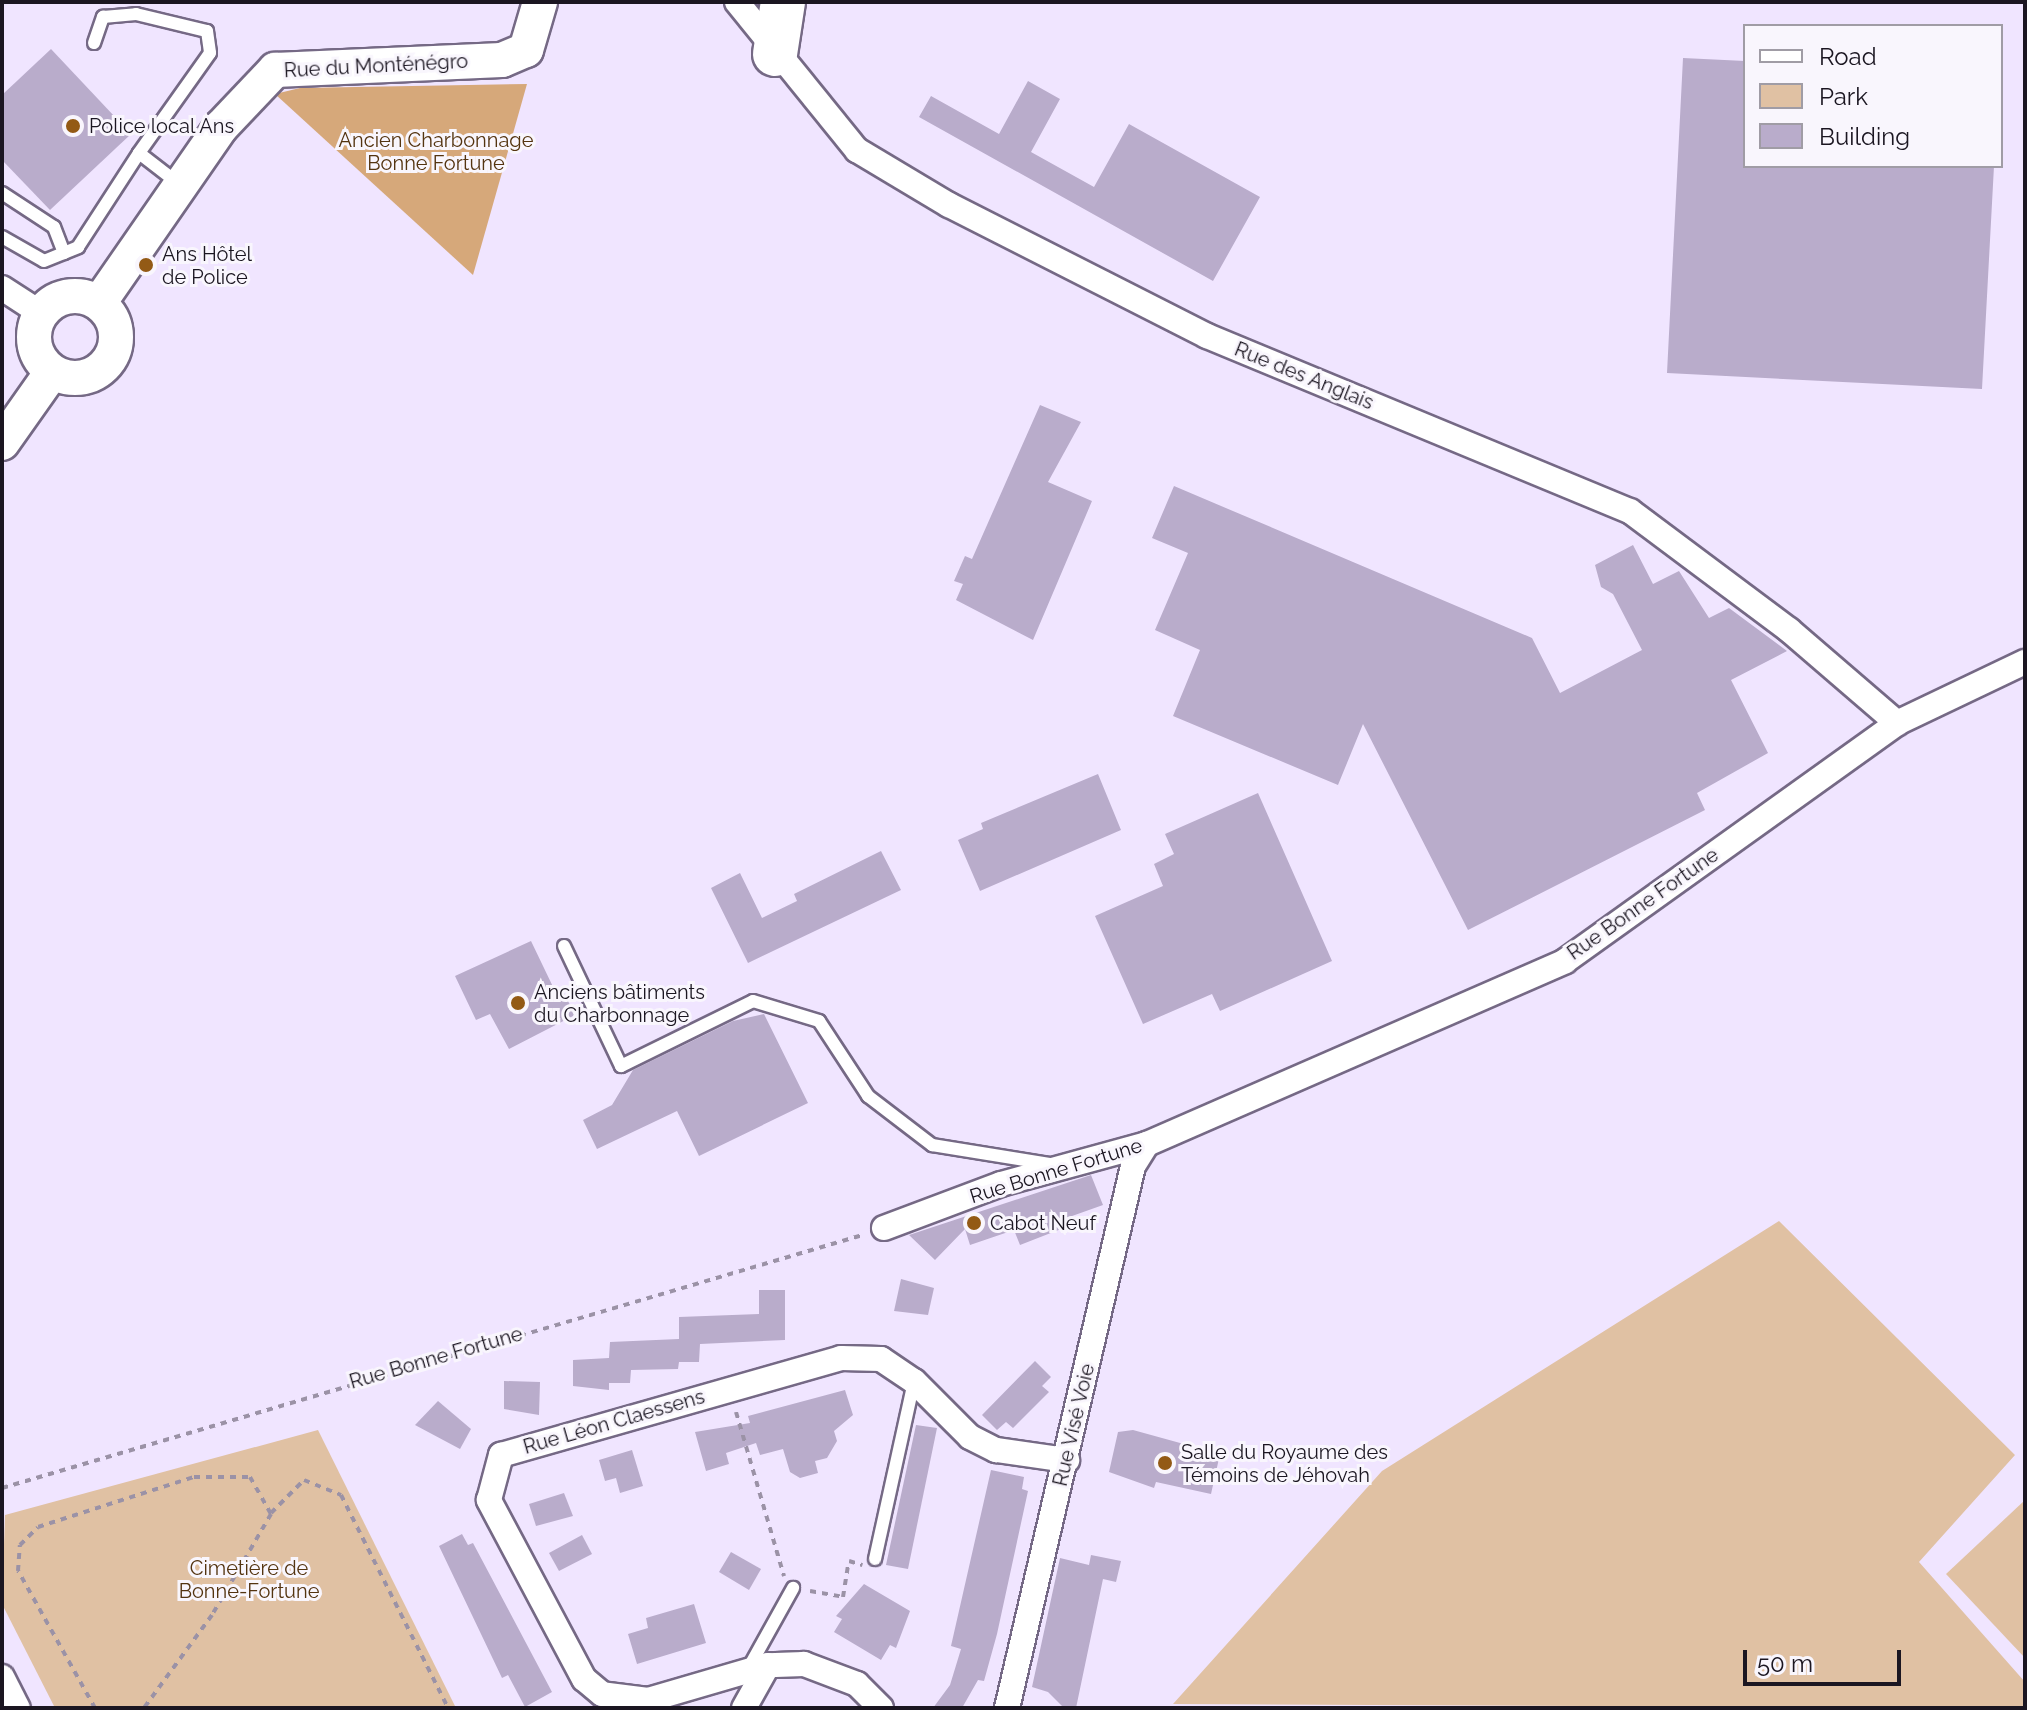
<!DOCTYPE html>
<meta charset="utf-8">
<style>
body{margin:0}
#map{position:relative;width:2027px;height:1710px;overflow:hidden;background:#f0e5ff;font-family:Raleway,sans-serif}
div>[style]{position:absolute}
.green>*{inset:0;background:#e0c1a3}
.forest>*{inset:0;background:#d6a87a}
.building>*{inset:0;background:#b9accb}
.path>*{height:4px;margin-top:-2px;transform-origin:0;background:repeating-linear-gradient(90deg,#9b92a6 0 6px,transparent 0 12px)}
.roads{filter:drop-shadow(2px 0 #756985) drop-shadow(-2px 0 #756985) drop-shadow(0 2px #756985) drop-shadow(0 -2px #756985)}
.lane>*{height:12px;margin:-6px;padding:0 6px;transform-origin:6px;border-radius:6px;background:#fff}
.street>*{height:24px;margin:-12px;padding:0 12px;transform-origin:12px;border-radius:12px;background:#fff}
.secondary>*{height:34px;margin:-17px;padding:0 17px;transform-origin:17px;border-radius:17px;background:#fff}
.secondary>.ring{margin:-17px;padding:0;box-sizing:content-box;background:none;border:34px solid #fff;border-radius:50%}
.highway>*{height:44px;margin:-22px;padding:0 22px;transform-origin:22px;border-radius:22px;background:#fff}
.dots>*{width:22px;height:22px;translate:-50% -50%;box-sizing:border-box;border:4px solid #f9f6fd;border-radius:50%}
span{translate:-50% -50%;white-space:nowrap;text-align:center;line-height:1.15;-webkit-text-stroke:6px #f9f6fd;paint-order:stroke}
.street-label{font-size:20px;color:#1b1621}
.poi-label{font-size:20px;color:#1b1621}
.left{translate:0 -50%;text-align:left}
.park-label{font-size:20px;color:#543410}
.frame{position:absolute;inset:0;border:4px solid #1b1621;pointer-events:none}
.legend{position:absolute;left:1743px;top:24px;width:260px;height:144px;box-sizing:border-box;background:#f9f6fd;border:2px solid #a09ca5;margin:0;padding:10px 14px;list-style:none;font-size:24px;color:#1b1621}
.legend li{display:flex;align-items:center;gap:16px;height:40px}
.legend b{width:40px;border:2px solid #a09ca5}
.scale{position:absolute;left:1743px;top:1650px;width:158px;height:36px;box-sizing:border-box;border:4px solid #1b1621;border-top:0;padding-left:10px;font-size:24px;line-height:28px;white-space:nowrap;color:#1b1621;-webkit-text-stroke:6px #f9f6fd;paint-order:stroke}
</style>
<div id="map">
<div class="green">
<i style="clip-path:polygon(1779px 1221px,2015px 1455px,1919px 1562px,2025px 1682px,2025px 1708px,1173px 1704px,1382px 1471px)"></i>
<i style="clip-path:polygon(318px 1430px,456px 1708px,55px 1708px,2px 1604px,5px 1515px)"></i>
<i style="clip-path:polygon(2025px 1500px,2025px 1658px,1946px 1574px)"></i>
</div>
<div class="forest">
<i style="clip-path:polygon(527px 84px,473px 275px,275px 94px,300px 88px)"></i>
</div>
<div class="building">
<i style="clip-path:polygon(51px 49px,131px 134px,50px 210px,2px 160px,2px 95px)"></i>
<i style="clip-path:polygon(1683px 58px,1745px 61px,1745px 166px,1994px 166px,1982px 389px,1667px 373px)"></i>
<i style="clip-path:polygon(1028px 81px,1060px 99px,1031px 152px,1094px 187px,1129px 124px,1260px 197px,1213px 281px,919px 117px,931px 96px,999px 134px)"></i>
<i style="clip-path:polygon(1040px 405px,1081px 422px,1048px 482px,1092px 501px,1033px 640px,956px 600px,963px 584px,954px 581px,965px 556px,972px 559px)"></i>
<i style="clip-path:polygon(1174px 486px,1532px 638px,1560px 693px,1642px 650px,1613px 594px,1601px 587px,1595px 565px,1633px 545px,1653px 584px,1679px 571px,1709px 618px,1729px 608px,1787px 651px,1731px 680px,1768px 753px,1697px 793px,1705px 810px,1468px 930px,1363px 724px,1338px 785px,1173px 716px,1200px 650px,1155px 630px,1188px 553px,1152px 538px)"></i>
<i style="clip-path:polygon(1098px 774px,1121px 830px,980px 891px,958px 840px,983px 829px,981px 823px)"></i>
<i style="clip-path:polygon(1258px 793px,1332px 961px,1220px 1011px,1212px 994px,1143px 1024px,1095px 916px,1163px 886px,1154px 864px,1174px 854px,1165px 834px)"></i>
<i style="clip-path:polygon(881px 851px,901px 890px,748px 963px,711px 888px,740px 873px,762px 918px,797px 901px,794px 894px)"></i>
<i style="clip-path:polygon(531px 941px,555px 991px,562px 989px,575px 1015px,509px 1049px,490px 1014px,476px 1020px,455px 976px)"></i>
<i style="clip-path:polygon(764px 1014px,808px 1103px,699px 1156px,677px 1111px,597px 1149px,583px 1120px,612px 1105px,633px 1070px,733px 1021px)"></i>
<i style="clip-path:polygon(1091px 1175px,1103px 1205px,1058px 1221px,1061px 1229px,1020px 1245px,1014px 1230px,970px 1245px,965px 1229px,935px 1260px,909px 1235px)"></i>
<i style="clip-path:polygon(901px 1279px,934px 1288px,928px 1315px,894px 1311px)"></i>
<i style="clip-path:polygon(759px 1290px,785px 1290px,785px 1340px,700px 1344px,699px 1362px,679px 1362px,678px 1369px,631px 1370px,630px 1383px,609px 1383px,609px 1390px,573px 1386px,573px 1360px,609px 1358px,610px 1342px,679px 1339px,679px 1317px,759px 1314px)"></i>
<i style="clip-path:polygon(1035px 1361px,1051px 1377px,1042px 1386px,1049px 1392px,1013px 1428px,1006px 1422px,997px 1430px,982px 1415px)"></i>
<i style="clip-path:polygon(504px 1381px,540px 1382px,539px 1415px,504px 1409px)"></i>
<i style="clip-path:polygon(845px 1390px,853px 1415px,834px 1431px,837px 1441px,827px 1458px,815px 1461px,818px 1473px,800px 1478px,790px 1472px,783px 1449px,760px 1455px,756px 1443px,726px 1453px,729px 1464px,706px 1471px,695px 1432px,750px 1423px,748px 1416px)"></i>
<i style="clip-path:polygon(438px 1401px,471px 1429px,460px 1449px,415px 1425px)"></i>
<i style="clip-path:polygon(916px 1425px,937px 1428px,908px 1569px,886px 1565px)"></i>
<i style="clip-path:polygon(1133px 1430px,1220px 1454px,1211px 1494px,1156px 1482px,1154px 1488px,1109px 1472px,1118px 1432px)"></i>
<i style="clip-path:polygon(632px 1450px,643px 1486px,620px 1493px,616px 1478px,605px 1481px,599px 1460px)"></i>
<i style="clip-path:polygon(991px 1470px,1024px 1477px,1022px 1489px,1028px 1491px,997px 1634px,984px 1681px,978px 1680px,962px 1708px,933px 1708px,950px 1685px,961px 1649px,951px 1646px)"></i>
<i style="clip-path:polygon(564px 1493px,573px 1516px,536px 1526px,529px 1504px)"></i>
<i style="clip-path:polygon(462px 1534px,468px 1545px,473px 1543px,552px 1692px,525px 1707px,508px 1675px,502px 1678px,439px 1546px)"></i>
<i style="clip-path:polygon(582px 1535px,592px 1554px,559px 1571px,549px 1553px)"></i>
<i style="clip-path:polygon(731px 1552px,761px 1569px,749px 1590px,719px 1572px)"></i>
<i style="clip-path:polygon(1091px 1555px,1121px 1561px,1116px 1582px,1103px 1579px,1076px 1708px,1064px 1708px,1048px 1692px,1032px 1687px,1060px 1558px,1089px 1565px)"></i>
<i style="clip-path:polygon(864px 1584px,910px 1611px,896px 1648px,890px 1645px,881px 1660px,834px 1632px,842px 1619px,836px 1616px)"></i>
<i style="clip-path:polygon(694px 1604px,706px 1643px,637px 1664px,628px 1634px,648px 1628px,646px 1618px)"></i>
</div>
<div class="path">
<i style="left:736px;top:1412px;width:171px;rotate:73.7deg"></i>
<i style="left:2px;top:1488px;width:897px;rotate:-16.38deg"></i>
<i style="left:271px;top:1513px;width:47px;rotate:-45deg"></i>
<i style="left:304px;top:1480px;width:40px;rotate:22deg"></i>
<i style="left:341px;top:1495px;width:238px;rotate:63.3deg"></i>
<i style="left:810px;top:1591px;width:34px;rotate:10deg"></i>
<i style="left:843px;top:1597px;width:36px;rotate:-81deg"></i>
<i style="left:849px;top:1561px;width:14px;rotate:17deg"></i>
<i style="left:95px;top:1708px;width:157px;rotate:-119.3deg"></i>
<i style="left:18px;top:1571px;width:26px;rotate:-86deg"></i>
<i style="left:20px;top:1545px;width:25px;rotate:-45deg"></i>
<i style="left:38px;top:1527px;width:164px;rotate:-17.8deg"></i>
<i style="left:194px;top:1477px;width:56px"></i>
<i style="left:250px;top:1477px;width:43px;rotate:60.4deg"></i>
<i style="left:271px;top:1514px;width:117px;rotate:120.3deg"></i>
<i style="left:212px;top:1615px;width:115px;rotate:126.2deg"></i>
</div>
<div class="roads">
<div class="lane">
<i style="left:94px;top:43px;width:28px;rotate:-71deg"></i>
<i style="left:103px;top:17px;width:33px;rotate:-5deg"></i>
<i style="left:136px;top:14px;width:73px;rotate:13.5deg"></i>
<i style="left:207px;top:31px;width:22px;rotate:82deg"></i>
<i style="left:210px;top:53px;width:123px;rotate:125.4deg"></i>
<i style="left:2px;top:193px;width:62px;rotate:33.2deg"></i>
<i style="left:54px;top:227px;width:28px;rotate:69deg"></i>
<i style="left:2px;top:237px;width:48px;rotate:29.7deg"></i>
<i style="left:44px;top:261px;width:37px;rotate:-22deg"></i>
<i style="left:78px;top:247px;width:112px;rotate:-57deg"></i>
<i style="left:139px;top:153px;width:49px;rotate:37.6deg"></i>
<i style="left:564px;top:946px;width:133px;rotate:64.6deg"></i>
<i style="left:621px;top:1066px;width:147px;rotate:-26.2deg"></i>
<i style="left:753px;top:1001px;width:69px;rotate:16.9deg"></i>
<i style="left:819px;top:1021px;width:90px;rotate:56.8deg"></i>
<i style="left:868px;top:1096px;width:81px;rotate:37.4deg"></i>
<i style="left:932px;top:1145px;width:119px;rotate:9.2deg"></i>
<i style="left:875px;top:1559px;width:182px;rotate:-77.6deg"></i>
<i style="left:748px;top:1669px;width:93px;rotate:-60.9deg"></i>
</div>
<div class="street">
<i style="left:737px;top:2px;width:191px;rotate:51deg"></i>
<i style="left:857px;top:150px;width:107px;rotate:30.9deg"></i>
<i style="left:949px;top:205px;width:289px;rotate:26.9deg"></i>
<i style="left:1207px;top:336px;width:458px;rotate:22.5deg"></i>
<i style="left:1630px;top:511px;width:199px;rotate:36.8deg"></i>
<i style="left:1789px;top:630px;width:143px;rotate:40.7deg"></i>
<i style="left:2px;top:288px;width:48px;rotate:33deg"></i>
<i style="left:884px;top:1228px;width:125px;rotate:-20.6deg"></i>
<i style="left:1001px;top:1184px;width:151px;rotate:-15.3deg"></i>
<i style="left:1147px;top:1144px;width:456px;rotate:-23.6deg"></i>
<i style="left:1565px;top:961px;width:408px;rotate:-35.6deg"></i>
<i style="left:1897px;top:723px;width:142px;rotate:-25.5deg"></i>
<i style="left:2px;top:1677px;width:35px;rotate:63deg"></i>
<i style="left:744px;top:1708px;width:49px;rotate:-60.8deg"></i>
<i style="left:881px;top:1708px;width:34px;rotate:-135deg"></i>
<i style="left:857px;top:1684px;width:57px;rotate:-159.3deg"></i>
<i style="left:804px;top:1664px;width:36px;rotate:178deg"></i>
<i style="left:768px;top:1665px;width:125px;rotate:163.7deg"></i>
<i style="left:648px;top:1700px;width:46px;rotate:-172.6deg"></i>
<i style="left:602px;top:1694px;width:23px;rotate:-140deg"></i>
<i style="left:584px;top:1679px;width:203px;rotate:-118deg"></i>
<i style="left:489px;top:1500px;width:47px;rotate:-75.1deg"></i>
<i style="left:501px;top:1455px;width:354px;rotate:-15.9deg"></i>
<i style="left:841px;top:1358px;width:40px;rotate:1.4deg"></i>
<i style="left:881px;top:1359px;width:40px;rotate:34deg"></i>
<i style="left:914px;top:1381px;width:79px;rotate:45deg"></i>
<i style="left:970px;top:1437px;width:29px;rotate:27deg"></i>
<i style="left:996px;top:1450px;width:72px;rotate:8deg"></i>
<i style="left:1007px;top:1708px;width:556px;rotate:-76.91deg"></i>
<i style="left:1133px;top:1166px;width:26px;rotate:-58deg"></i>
</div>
<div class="secondary">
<i class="ring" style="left:34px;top:296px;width:48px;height:48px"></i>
<i style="left:99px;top:303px;width:214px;rotate:-55.3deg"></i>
<i style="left:221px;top:127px;width:79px;rotate:-46.5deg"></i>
<i style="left:275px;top:70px;width:227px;rotate:-2.5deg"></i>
<i style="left:502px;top:60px;width:26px;rotate:-23deg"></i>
<i style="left:526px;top:50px;width:50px;rotate:-73.7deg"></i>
<i style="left:2px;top:443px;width:87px;rotate:-54.8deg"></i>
</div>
<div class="highway">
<i style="left:775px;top:54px;width:53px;rotate:-81.3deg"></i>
</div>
</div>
<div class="dots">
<i style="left:73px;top:126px;background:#935a15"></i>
<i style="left:146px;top:265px;background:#935a15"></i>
<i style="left:518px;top:1003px;background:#935a15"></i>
<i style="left:974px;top:1223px;background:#935a15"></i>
<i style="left:1165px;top:1463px;background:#935a15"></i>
</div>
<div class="street-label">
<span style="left:376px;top:66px;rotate:-3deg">Rue du Monténégro</span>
<span style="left:1304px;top:376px;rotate:22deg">Rue des Anglais</span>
<span style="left:1643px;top:904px;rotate:-35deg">Rue Bonne Fortune</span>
<span style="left:1056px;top:1171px;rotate:-17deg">Rue Bonne Fortune</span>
<span style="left:436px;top:1358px;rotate:-16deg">Rue Bonne Fortune</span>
<span style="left:614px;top:1422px;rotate:-16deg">Rue Léon Claessens</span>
<span style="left:1074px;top:1425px;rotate:-77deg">Rue Visé Voie</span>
</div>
<div class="poi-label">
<span class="left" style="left:89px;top:126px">Police local Ans</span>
<span class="left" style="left:162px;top:266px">Ans Hôtel<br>de Police</span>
<span class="left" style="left:534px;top:1004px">Anciens bâtiments<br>du Charbonnage</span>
<span class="left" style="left:990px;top:1223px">Cabot Neuf</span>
<span class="left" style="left:1181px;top:1464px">Salle du Royaume des<br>Témoins de Jéhovah</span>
</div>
<div class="park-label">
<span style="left:436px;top:152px">Ancien Charbonnage<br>Bonne Fortune</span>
<span style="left:249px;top:1580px">Cimetière de<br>Bonne-Fortune</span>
</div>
<div class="frame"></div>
<ul class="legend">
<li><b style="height:10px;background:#fff"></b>Road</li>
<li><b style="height:22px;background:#e0c1a3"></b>Park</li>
<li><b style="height:22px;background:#b9accb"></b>Building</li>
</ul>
<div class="scale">50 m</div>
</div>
